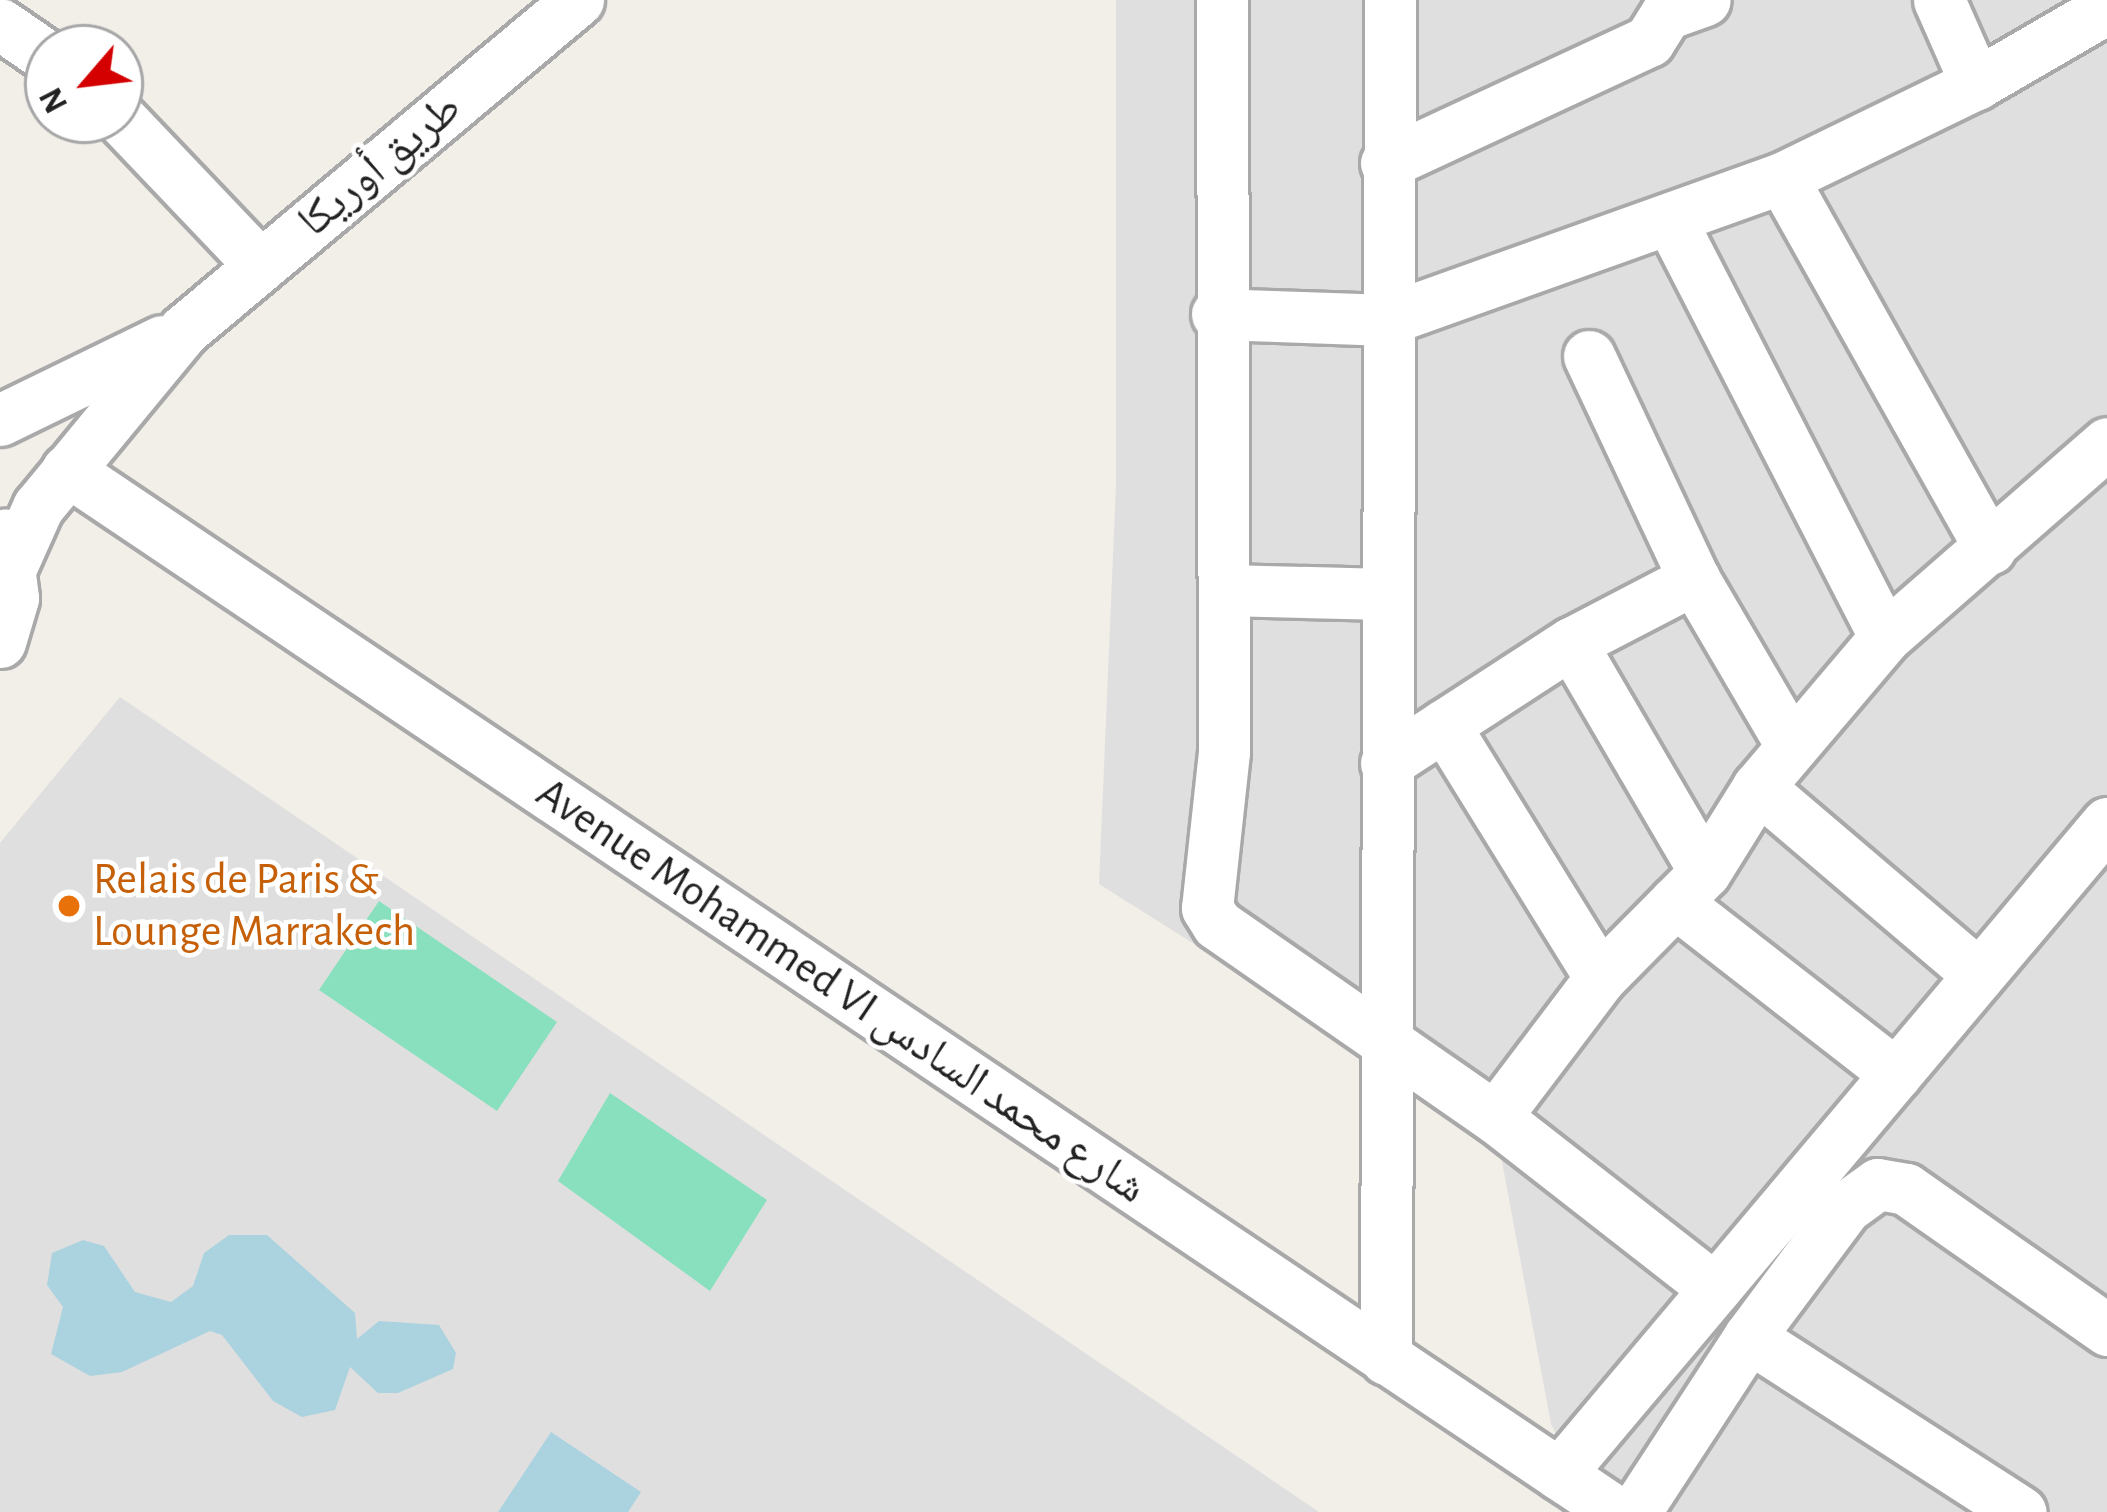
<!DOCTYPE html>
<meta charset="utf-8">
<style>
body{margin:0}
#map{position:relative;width:2107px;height:1512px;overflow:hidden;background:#f2efe9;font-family:"Alegreya Sans","Noto Naskh Arabic",sans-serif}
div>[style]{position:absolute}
.residential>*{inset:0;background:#e0dfdf}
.pitch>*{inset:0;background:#88e0be}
.water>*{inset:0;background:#aad3df}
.roads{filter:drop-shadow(3px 0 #a9a9a9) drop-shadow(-3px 0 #a9a9a9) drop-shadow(0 3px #a9a9a9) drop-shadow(0 -3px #a9a9a9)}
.minor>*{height:51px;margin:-25.5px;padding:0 25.5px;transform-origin:25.5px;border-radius:25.5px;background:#fff}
.dots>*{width:33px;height:33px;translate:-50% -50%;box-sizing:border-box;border:6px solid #fff;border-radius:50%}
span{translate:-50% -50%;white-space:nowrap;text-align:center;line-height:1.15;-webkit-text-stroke:9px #fff;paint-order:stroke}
.street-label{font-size:45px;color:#222}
.food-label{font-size:45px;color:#c56008}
.left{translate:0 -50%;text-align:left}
.north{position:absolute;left:24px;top:24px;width:120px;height:120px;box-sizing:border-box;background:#fff;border:3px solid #a7a7a7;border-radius:50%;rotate:242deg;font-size:33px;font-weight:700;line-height:48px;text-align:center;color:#222}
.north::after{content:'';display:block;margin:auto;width:42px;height:54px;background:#d40000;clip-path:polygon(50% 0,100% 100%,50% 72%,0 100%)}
</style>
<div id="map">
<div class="residential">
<i style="clip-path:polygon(1116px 0,2107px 0,2107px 1512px,1595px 1512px,1551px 1424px,1497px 1135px,1099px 884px,1116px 486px)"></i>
<i style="clip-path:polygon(120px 697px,1319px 1512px,0 1512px,0 843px)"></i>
</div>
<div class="pitch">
<i style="clip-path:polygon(379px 901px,557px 1022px,497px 1111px,319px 990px)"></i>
<i style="clip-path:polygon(610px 1093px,767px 1200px,710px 1291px,558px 1181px)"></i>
</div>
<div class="water">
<i style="clip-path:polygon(229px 1235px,267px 1235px,355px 1313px,357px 1339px,379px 1321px,439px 1325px,456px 1353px,453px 1369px,398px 1393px,378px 1393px,350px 1367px,335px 1410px,302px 1417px,273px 1401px,222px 1335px,210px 1331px,122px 1372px,90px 1376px,51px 1354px,63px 1307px,47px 1285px,52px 1253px,83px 1240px,104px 1246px,135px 1292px,171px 1302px,193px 1286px,204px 1253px)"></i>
<i style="clip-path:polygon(551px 1432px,641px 1492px,628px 1512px,498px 1512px)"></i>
</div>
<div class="roads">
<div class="minor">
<i style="left:1222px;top:0;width:752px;rotate:89.85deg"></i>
<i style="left:1224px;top:752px;width:157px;rotate:96.2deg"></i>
<i style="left:1207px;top:908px;width:19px;rotate:58deg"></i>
<i style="left:1217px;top:924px;width:338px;rotate:34.8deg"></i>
<i style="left:1495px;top:1117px;width:279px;rotate:38deg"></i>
<i style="left:1939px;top:0;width:92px;rotate:66.2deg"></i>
<i style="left:0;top:24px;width:58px;rotate:34.5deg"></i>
<i style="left:120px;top:118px;width:203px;rotate:46.4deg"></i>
<i style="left:1386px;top:163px;width:290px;rotate:-24.9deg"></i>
<i style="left:1649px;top:41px;width:32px;rotate:-58deg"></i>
<i style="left:1666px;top:14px;width:41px;rotate:-19.7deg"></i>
<i style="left:1782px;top:178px;width:425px;rotate:60.7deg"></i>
<i style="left:1670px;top:219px;width:470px;rotate:62.8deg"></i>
<i style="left:1217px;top:314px;width:168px;rotate:2deg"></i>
<i style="left:1385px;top:320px;width:422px;rotate:-19.7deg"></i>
<i style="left:1782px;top:178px;width:216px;rotate:-25.9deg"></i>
<i style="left:1976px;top:84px;width:151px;rotate:-30.1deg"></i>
<i style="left:1589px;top:356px;width:246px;rotate:64.8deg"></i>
<i style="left:0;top:420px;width:180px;rotate:-26deg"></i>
<i style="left:67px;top:470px;width:1867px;rotate:33.93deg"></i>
<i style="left:12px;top:565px;width:64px;rotate:-65.9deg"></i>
<i style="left:38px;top:507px;width:229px;rotate:-50.5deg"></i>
<i style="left:184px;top:330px;width:514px;rotate:-39.95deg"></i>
<i style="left:1225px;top:590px;width:161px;rotate:1.4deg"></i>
<i style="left:0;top:642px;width:46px;rotate:-73.5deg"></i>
<i style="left:13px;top:598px;width:64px;rotate:-97.2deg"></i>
<i style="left:1571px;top:643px;width:265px;rotate:59.7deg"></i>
<i style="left:1444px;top:725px;width:297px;rotate:58.3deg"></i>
<i style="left:1386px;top:763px;width:221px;rotate:-33deg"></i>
<i style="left:1571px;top:643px;width:139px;rotate:-27.5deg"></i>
<i style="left:1694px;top:579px;width:194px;rotate:59.7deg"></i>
<i style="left:1758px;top:787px;width:290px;rotate:40.4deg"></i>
<i style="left:1675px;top:902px;width:280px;rotate:37.9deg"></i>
<i style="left:1495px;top:1117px;width:174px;rotate:-52.9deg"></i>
<i style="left:1600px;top:978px;width:149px;rotate:-45.3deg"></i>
<i style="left:1705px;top:872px;width:100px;rotate:-58.1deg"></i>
<i style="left:1758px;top:787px;width:197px;rotate:-49.7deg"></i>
<i style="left:1885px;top:637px;width:295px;rotate:-41.1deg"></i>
<i style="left:1749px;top:1337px;width:323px;rotate:32.8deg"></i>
<i style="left:1386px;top:1359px;width:1359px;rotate:-89.83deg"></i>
<i style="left:1559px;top:1474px;width:851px;rotate:-49.91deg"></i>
<i style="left:1635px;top:1512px;width:209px;rotate:-56.9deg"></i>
<i style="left:1749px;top:1337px;width:162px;rotate:-53.3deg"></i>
<i style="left:1846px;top:1207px;width:39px;rotate:-36deg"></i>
<i style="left:1878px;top:1184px;width:28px;rotate:10deg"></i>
<i style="left:1906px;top:1189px;width:246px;rotate:35deg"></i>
</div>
</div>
<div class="dots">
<i style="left:69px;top:906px;background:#e8710a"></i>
</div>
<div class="street-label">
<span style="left:380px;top:165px;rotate:-40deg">طريق أوريكا</span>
<span style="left:841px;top:991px;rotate:34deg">Avenue Mohammed VI شارع محمد السادس</span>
</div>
<div class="food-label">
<span class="left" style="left:93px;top:906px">Relais de Paris &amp;<br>Lounge Marrakech</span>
</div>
<div class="north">N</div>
</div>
